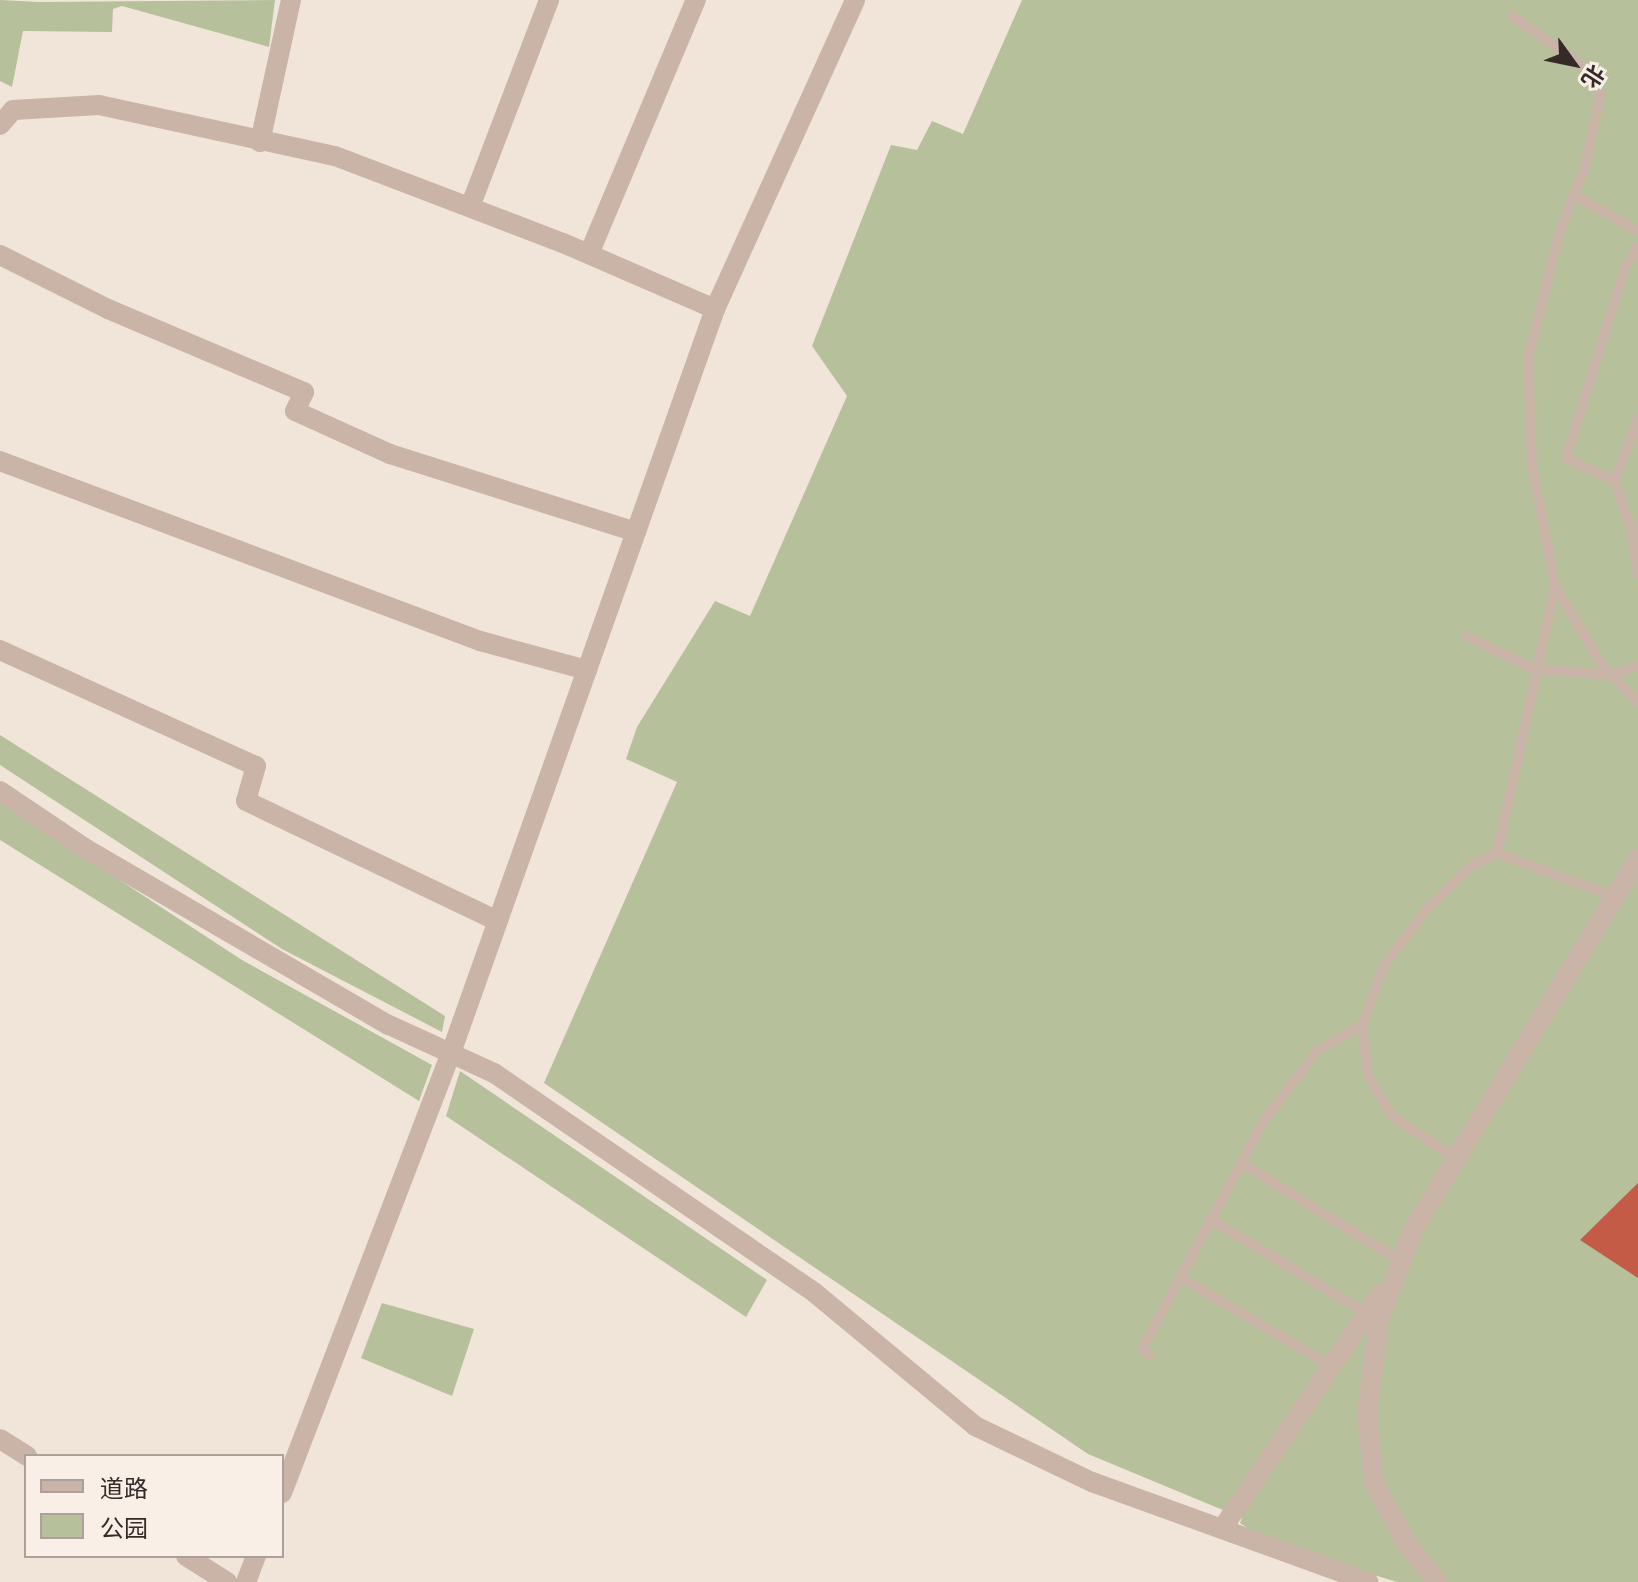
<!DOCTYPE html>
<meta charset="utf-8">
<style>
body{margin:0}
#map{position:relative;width:1638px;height:1582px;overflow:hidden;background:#f1e5da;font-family:Barlow,"Noto Sans SC",sans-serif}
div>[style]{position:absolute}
.green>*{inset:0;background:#b6c09b}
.building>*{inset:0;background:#c35b46}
.service>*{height:10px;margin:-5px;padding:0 5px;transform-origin:5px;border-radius:5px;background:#c9b4a7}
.minor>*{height:20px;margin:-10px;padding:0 10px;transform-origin:10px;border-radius:10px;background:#c9b4a7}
.tertiary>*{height:20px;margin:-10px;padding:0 10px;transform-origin:10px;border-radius:10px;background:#c9b4a7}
span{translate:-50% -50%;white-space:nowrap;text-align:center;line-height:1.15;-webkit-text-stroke:6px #f9efe6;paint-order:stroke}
.legend{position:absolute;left:24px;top:1454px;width:260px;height:104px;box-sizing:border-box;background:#f9efe6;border:2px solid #aba09a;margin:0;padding:10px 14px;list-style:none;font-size:24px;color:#352a27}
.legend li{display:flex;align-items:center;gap:16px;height:40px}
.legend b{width:40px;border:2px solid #aba09a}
.north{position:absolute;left:1534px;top:24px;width:80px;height:80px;-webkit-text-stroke:6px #f9efe6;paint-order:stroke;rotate:123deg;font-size:22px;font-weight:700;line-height:32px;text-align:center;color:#352a27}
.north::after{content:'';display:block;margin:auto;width:28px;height:36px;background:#352a27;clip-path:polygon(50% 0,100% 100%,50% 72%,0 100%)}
</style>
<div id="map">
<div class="green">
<i style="clip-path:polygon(0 0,38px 2px,275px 0,269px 47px,122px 6px,113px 9px,112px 32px,23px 31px,12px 87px,0 81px)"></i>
<i style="clip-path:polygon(1022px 0,1638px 0,1638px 1582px,1397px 1582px,1270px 1543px,1240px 1523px,1242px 1518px,1088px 1454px,544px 1083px,677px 782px,626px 759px,637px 727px,715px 601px,750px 616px,847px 396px,812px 346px,891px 145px,917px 150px,932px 121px,963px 134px)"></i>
<i style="clip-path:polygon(0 735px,445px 1016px,442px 1032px,282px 949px,0 765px)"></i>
<i style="clip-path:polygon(0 802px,242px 960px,432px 1065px,419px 1101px,0 840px)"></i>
<i style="clip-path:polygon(460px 1071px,767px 1280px,746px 1317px,446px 1116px)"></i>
<i style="clip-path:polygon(382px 1303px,474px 1329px,452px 1396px,361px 1358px)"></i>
</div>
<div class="building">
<i style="clip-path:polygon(1638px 1183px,1638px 1278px,1580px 1240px)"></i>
</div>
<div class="service">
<i style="left:1512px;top:16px;width:94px;rotate:35deg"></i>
<i style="left:1589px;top:70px;width:27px;rotate:66deg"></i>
<i style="left:1600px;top:95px;width:76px;rotate:102.2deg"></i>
<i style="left:1584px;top:169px;width:69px;rotate:111.3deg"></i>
<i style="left:1559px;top:233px;width:129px;rotate:103.9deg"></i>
<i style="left:1528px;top:358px;width:108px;rotate:87.9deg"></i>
<i style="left:1532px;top:466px;width:122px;rotate:79.1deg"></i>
<i style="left:1555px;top:586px;width:91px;rotate:59.5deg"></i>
<i style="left:1601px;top:664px;width:54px;rotate:46.5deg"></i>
<i style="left:1574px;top:195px;width:73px;rotate:29.4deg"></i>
<i style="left:1638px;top:419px;width:66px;rotate:110.4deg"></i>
<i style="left:1615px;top:481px;width:51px;rotate:71.6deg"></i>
<i style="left:1631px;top:529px;width:8px;rotate:30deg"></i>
<i style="left:1615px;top:481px;width:54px;rotate:-154.9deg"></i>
<i style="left:1566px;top:458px;width:200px;rotate:-72.8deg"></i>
<i style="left:1625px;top:267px;width:25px;rotate:-58deg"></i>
<i style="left:1631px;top:529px;width:46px;rotate:81.2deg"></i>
<i style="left:1466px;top:636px;width:76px;rotate:25.9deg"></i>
<i style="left:1534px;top:669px;width:78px;rotate:4.4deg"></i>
<i style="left:1612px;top:675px;width:28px;rotate:-19deg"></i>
<i style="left:1497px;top:853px;width:273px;rotate:-77.7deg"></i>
<i style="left:1455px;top:1158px;width:74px;rotate:-146.5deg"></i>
<i style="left:1393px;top:1117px;width:48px;rotate:-121.4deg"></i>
<i style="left:1368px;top:1076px;width:51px;rotate:-96.7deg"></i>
<i style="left:1362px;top:1025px;width:64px;rotate:-69.9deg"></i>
<i style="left:1384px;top:965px;width:71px;rotate:-52.5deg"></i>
<i style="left:1427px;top:909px;width:65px;rotate:-43.8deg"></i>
<i style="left:1474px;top:864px;width:25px;rotate:-26deg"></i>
<i style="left:1497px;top:853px;width:124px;rotate:20.3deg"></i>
<i style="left:1241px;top:1163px;width:185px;rotate:31.5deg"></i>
<i style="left:1210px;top:1219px;width:182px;rotate:31.1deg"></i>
<i style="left:1180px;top:1277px;width:175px;rotate:30.5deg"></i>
<i style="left:1149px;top:1355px;width:9px;rotate:-139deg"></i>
<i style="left:1142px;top:1349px;width:261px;rotate:-61.9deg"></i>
<i style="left:1265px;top:1119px;width:86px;rotate:-52.6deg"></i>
<i style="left:1317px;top:1051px;width:52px;rotate:-30deg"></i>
</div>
<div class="minor">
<i style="left:0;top:125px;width:20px;rotate:-49deg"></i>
<i style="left:13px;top:110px;width:86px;rotate:-3.3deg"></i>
<i style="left:99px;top:105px;width:241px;rotate:12.2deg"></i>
<i style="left:335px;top:156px;width:244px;rotate:20.9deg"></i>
<i style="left:563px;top:243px;width:166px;rotate:23.5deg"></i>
<i style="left:260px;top:142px;width:145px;rotate:-77.7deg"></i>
<i style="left:470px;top:207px;width:222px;rotate:-69.1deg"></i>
<i style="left:589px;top:254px;width:276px;rotate:-67.2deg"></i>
<i style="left:0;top:255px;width:121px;rotate:26.6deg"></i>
<i style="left:108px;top:309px;width:213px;rotate:23deg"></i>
<i style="left:304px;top:392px;width:21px;rotate:115deg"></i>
<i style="left:295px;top:411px;width:104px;rotate:24.4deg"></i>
<i style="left:390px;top:454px;width:258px;rotate:17.6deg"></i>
<i style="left:0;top:461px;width:513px;rotate:20.56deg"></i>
<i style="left:480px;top:641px;width:111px;rotate:15.2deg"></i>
<i style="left:0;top:650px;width:281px;rotate:24.4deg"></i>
<i style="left:256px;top:766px;width:36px;rotate:106deg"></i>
<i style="left:246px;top:801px;width:279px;rotate:25.5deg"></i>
<i style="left:0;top:1439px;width:32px;rotate:32deg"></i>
<i style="left:282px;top:1493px;width:471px;rotate:-69deg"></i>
<i style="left:451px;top:1053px;width:789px;rotate:-70.46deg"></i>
<i style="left:715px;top:309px;width:339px;rotate:-65.6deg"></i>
<i style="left:1222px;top:1529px;width:282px;rotate:-56.1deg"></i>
<i style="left:186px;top:1556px;width:49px;rotate:32.4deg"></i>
<i style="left:246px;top:1582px;width:28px;rotate:-69deg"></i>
<i style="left:1438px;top:1582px;width:47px;rotate:-129.8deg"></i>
<i style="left:1408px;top:1546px;width:72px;rotate:-118.4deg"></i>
<i style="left:1374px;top:1483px;width:69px;rotate:-95.8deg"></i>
<i style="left:1367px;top:1414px;width:96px;rotate:-82.8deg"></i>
<i style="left:1379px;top:1319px;width:95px;rotate:-69.1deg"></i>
<i style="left:1413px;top:1230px;width:434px;rotate:-58.8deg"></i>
</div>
<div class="tertiary">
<i style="left:0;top:791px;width:104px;rotate:34deg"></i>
<i style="left:86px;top:849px;width:350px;rotate:30.2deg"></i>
<i style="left:389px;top:1025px;width:115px;rotate:24.6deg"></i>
<i style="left:494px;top:1073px;width:389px;rotate:34.4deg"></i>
<i style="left:815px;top:1293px;width:208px;rotate:39.7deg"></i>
<i style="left:975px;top:1426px;width:130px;rotate:25.6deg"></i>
<i style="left:1092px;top:1482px;width:294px;rotate:19.9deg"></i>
</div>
<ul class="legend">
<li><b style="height:10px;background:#c9b4a7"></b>道路</li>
<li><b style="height:22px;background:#b6c09b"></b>公园</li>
</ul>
<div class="north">北</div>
</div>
